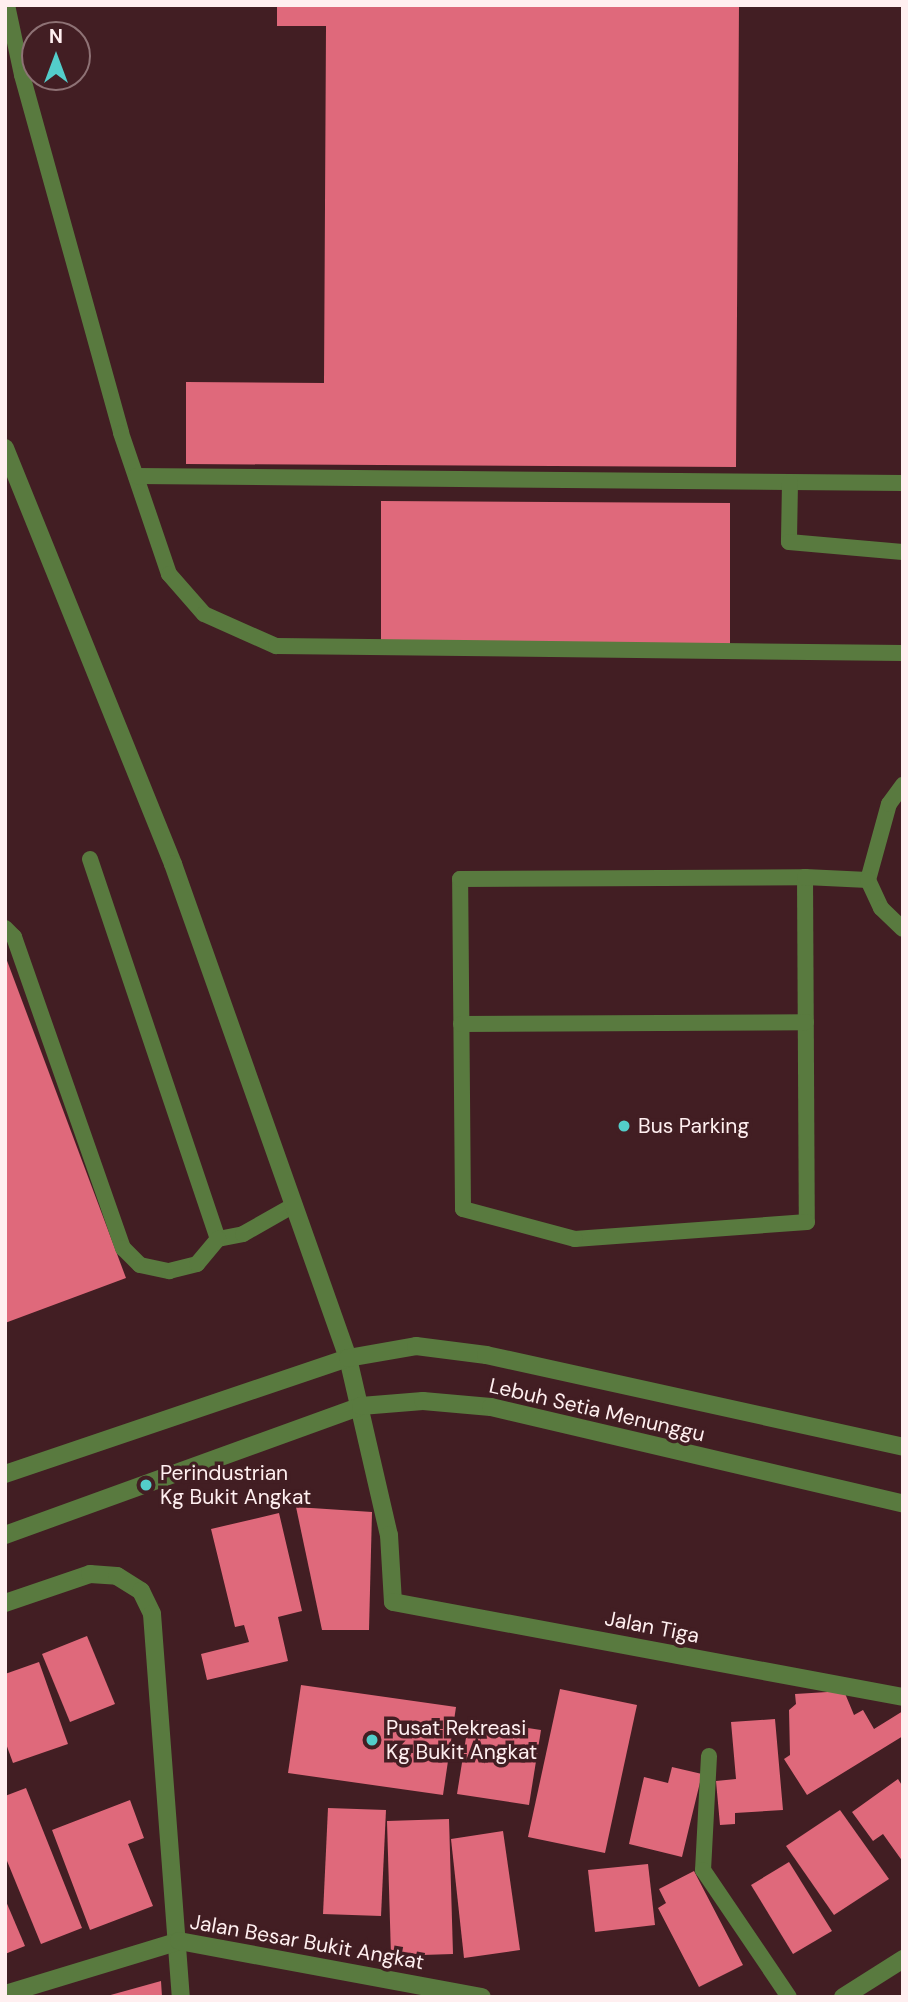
<!DOCTYPE html>
<style>
body{margin:0}
#map{position:relative;width:908px;height:2002px;overflow:hidden;background:#421e23;font-family:"DM Sans",sans-serif}
div>[style]{position:absolute}
.building>*{inset:0;background:#df697b}
.service>*{height:16px;margin:-8px;padding:0 8px;transform-origin:8px;border-radius:8px;background:#597a3f}
.minor>*{height:18px;margin:-9px;padding:0 9px;transform-origin:9px;border-radius:9px;background:#597a3f}
.tertiary>*{height:18px;margin:-9px;padding:0 9px;transform-origin:9px;border-radius:9px;background:#597a3f}
.dots>*{width:19px;height:19px;translate:-50% -50%;box-sizing:border-box;border:4px solid #421e23;border-radius:50%}
span{translate:-50% -50%;white-space:nowrap;text-align:center;line-height:1.15;-webkit-text-stroke:7px #421e23;paint-order:stroke}
.poi-label{font-size:21px;color:#ffeff0}
.left{translate:0 -50%;text-align:left}
.street-label{font-size:21px;color:#ffeff0}
.frame{position:absolute;inset:0;border:7px solid #ffeff0;pointer-events:none}
.north{position:absolute;left:21px;top:21px;width:70px;height:70px;box-sizing:border-box;background:#421e23;border:2px solid #8e7275;border-radius:50%;rotate:0deg;font-size:19px;font-weight:700;line-height:28px;text-align:center;color:#ffeff0}
.north::after{content:'';display:block;margin:auto;width:24px;height:32px;background:#53cdca;clip-path:polygon(50% 0,100% 100%,50% 72%,0 100%)}
</style>
<div id="map">
<div class="building">
<i style="clip-path:polygon(277px 5px,739px 5px,736px 467px,186px 464px,186px 382px,324px 383px,326px 26px,277px 26px)"></i>
<i style="clip-path:polygon(381px 501px,730px 503px,730px 646px,381px 644px)"></i>
<i style="clip-path:polygon(6px 958px,126px 1278px,5px 1323px,5px 959px)"></i>
<i style="clip-path:polygon(296px 1507px,372px 1512px,369px 1630px,322px 1630px)"></i>
<i style="clip-path:polygon(279px 1513px,302px 1611px,278px 1617px,288px 1661px,207px 1680px,201px 1654px,249px 1642px,244px 1625px,235px 1627px,211px 1529px)"></i>
<i style="clip-path:polygon(87px 1636px,115px 1704px,70px 1722px,42px 1654px)"></i>
<i style="clip-path:polygon(39px 1662px,68px 1744px,13px 1763px,5px 1741px,5px 1674px)"></i>
<i style="clip-path:polygon(301px 1685px,456px 1707px,443px 1795px,288px 1773px)"></i>
<i style="clip-path:polygon(560px 1689px,637px 1705px,605px 1853px,528px 1837px)"></i>
<i style="clip-path:polygon(844px 1691px,854px 1715px,863px 1710px,874px 1729px,903px 1711px,903px 1736px,807px 1795px,784px 1759px,790px 1755px,789px 1710px,796px 1704px,795px 1694px)"></i>
<i style="clip-path:polygon(469px 1719px,541px 1730px,529px 1805px,457px 1794px)"></i>
<i style="clip-path:polygon(775px 1719px,783px 1810px,735px 1813px,735px 1824px,720px 1825px,716px 1781px,736px 1779px,731px 1722px)"></i>
<i style="clip-path:polygon(672px 1767px,702px 1774px,682px 1857px,629px 1844px,644px 1777px,668px 1783px)"></i>
<i style="clip-path:polygon(898px 1779px,903px 1787px,903px 1862px,883px 1834px,873px 1841px,852px 1812px)"></i>
<i style="clip-path:polygon(26px 1788px,82px 1928px,41px 1944px,5px 1856px,5px 1796px)"></i>
<i style="clip-path:polygon(130px 1800px,144px 1838px,128px 1844px,153px 1906px,90px 1930px,52px 1830px)"></i>
<i style="clip-path:polygon(328px 1808px,386px 1810px,381px 1916px,323px 1914px)"></i>
<i style="clip-path:polygon(840px 1810px,889px 1879px,834px 1915px,786px 1846px)"></i>
<i style="clip-path:polygon(449px 1819px,453px 1954px,391px 1956px,387px 1821px)"></i>
<i style="clip-path:polygon(503px 1831px,520px 1950px,464px 1958px,451px 1839px)"></i>
<i style="clip-path:polygon(789px 1862px,832px 1931px,793px 1954px,751px 1885px)"></i>
<i style="clip-path:polygon(648px 1864px,655px 1925px,595px 1932px,588px 1870px)"></i>
<i style="clip-path:polygon(694px 1871px,743px 1965px,699px 1987px,658px 1908px,666px 1903px,659px 1889px)"></i>
<i style="clip-path:polygon(5px 1899px,25px 1946px,5px 1954px)"></i>
<i style="clip-path:polygon(161px 1981px,162px 1997px,107px 1997px,107px 1996px)"></i>
</div>
<div class="service">
<i style="left:7px;top:5px;width:72px;rotate:77.9deg"></i>
<i style="left:22px;top:75px;width:371px;rotate:74.5deg"></i>
<i style="left:121px;top:433px;width:149px;rotate:71.2deg"></i>
<i style="left:169px;top:574px;width:53px;rotate:48.8deg"></i>
<i style="left:204px;top:614px;width:79px;rotate:24deg"></i>
<i style="left:276px;top:646px;width:627px;rotate:0.64deg"></i>
<i style="left:136px;top:476px;width:767px;rotate:0.52deg"></i>
<i style="left:790px;top:482px;width:60px;rotate:91deg"></i>
<i style="left:789px;top:542px;width:114px;rotate:5deg"></i>
<i style="left:90px;top:859px;width:401px;rotate:71.4deg"></i>
<i style="left:218px;top:1239px;width:25px;rotate:-11deg"></i>
<i style="left:243px;top:1234px;width:59px;rotate:-29.6deg"></i>
<i style="left:805px;top:877px;width:345px;rotate:89.7deg"></i>
<i style="left:807px;top:1222px;width:233px;rotate:175.8deg"></i>
<i style="left:575px;top:1239px;width:116px;rotate:-165deg"></i>
<i style="left:463px;top:1209px;width:330px;rotate:-90.5deg"></i>
<i style="left:460px;top:879px;width:345px;rotate:-0.3deg"></i>
<i style="left:805px;top:877px;width:63px;rotate:2.7deg"></i>
<i style="left:868px;top:880px;width:79px;rotate:-74.6deg"></i>
<i style="left:889px;top:804px;width:24px;rotate:-54deg"></i>
<i style="left:868px;top:880px;width:31px;rotate:65deg"></i>
<i style="left:881px;top:908px;width:30px;rotate:44deg"></i>
<i style="left:5px;top:928px;width:13px;rotate:45deg"></i>
<i style="left:14px;top:937px;width:330px;rotate:70.7deg"></i>
<i style="left:123px;top:1248px;width:24px;rotate:45deg"></i>
<i style="left:140px;top:1265px;width:30px;rotate:12deg"></i>
<i style="left:169px;top:1271px;width:29px;rotate:-14deg"></i>
<i style="left:197px;top:1264px;width:33px;rotate:-50deg"></i>
<i style="left:461px;top:1024px;width:345px;rotate:-0.3deg"></i>
<i style="left:709px;top:1756px;width:114px;rotate:93deg"></i>
<i style="left:703px;top:1870px;width:153px;rotate:55.9deg"></i>
</div>
<div class="minor">
<i style="left:5px;top:448px;width:449px;rotate:68deg"></i>
<i style="left:173px;top:864px;width:524px;rotate:70.49deg"></i>
<i style="left:348px;top:1358px;width:182px;rotate:77deg"></i>
<i style="left:389px;top:1535px;width:67px;rotate:86.6deg"></i>
<i style="left:393px;top:1602px;width:519px;rotate:10.55deg"></i>
<i style="left:5px;top:1603px;width:90px;rotate:-18.8deg"></i>
<i style="left:90px;top:1574px;width:27px;rotate:4deg"></i>
<i style="left:117px;top:1576px;width:28px;rotate:32deg"></i>
<i style="left:141px;top:1591px;width:25px;rotate:64deg"></i>
<i style="left:152px;top:1614px;width:384px;rotate:85.7deg"></i>
<i style="left:5px;top:1994px;width:182px;rotate:-16.9deg"></i>
<i style="left:179px;top:1941px;width:308px;rotate:10.5deg"></i>
<i style="left:843px;top:1997px;width:71px;rotate:-32.3deg"></i>
</div>
<div class="tertiary">
<i style="left:5px;top:1474px;width:362px;rotate:-18.7deg"></i>
<i style="left:348px;top:1358px;width:69px;rotate:-10deg"></i>
<i style="left:416px;top:1346px;width:71px;rotate:7.3deg"></i>
<i style="left:486px;top:1355px;width:427px;rotate:12.4deg"></i>
<i style="left:5px;top:1535px;width:379px;rotate:-19.9deg"></i>
<i style="left:361px;top:1406px;width:62px;rotate:-4.6deg"></i>
<i style="left:423px;top:1401px;width:68px;rotate:5deg"></i>
<i style="left:491px;top:1407px;width:423px;rotate:13.2deg"></i>
</div>
<div class="dots">
<i style="left:624px;top:1126px;background:#53cdca"></i>
<i style="left:146px;top:1485px;background:#53cdca"></i>
<i style="left:372px;top:1740px;background:#53cdca"></i>
</div>
<div class="poi-label">
<span class="left" style="left:638px;top:1126px">Bus Parking</span>
<span class="left" style="left:160px;top:1485px">Perindustrian<br>Kg Bukit Angkat</span>
<span class="left" style="left:386px;top:1740px">Pusat Rekreasi<br>Kg Bukit Angkat</span>
</div>
<div class="street-label">
<span style="left:597px;top:1410px;rotate:13deg">Lebuh Setia Menunggu</span>
<span style="left:652px;top:1627px;rotate:11deg">Jalan Tiga</span>
<span style="left:307px;top:1942px;rotate:10deg">Jalan Besar Bukit Angkat</span>
</div>
<div class="frame"></div>
<div class="north">N</div>
</div>
